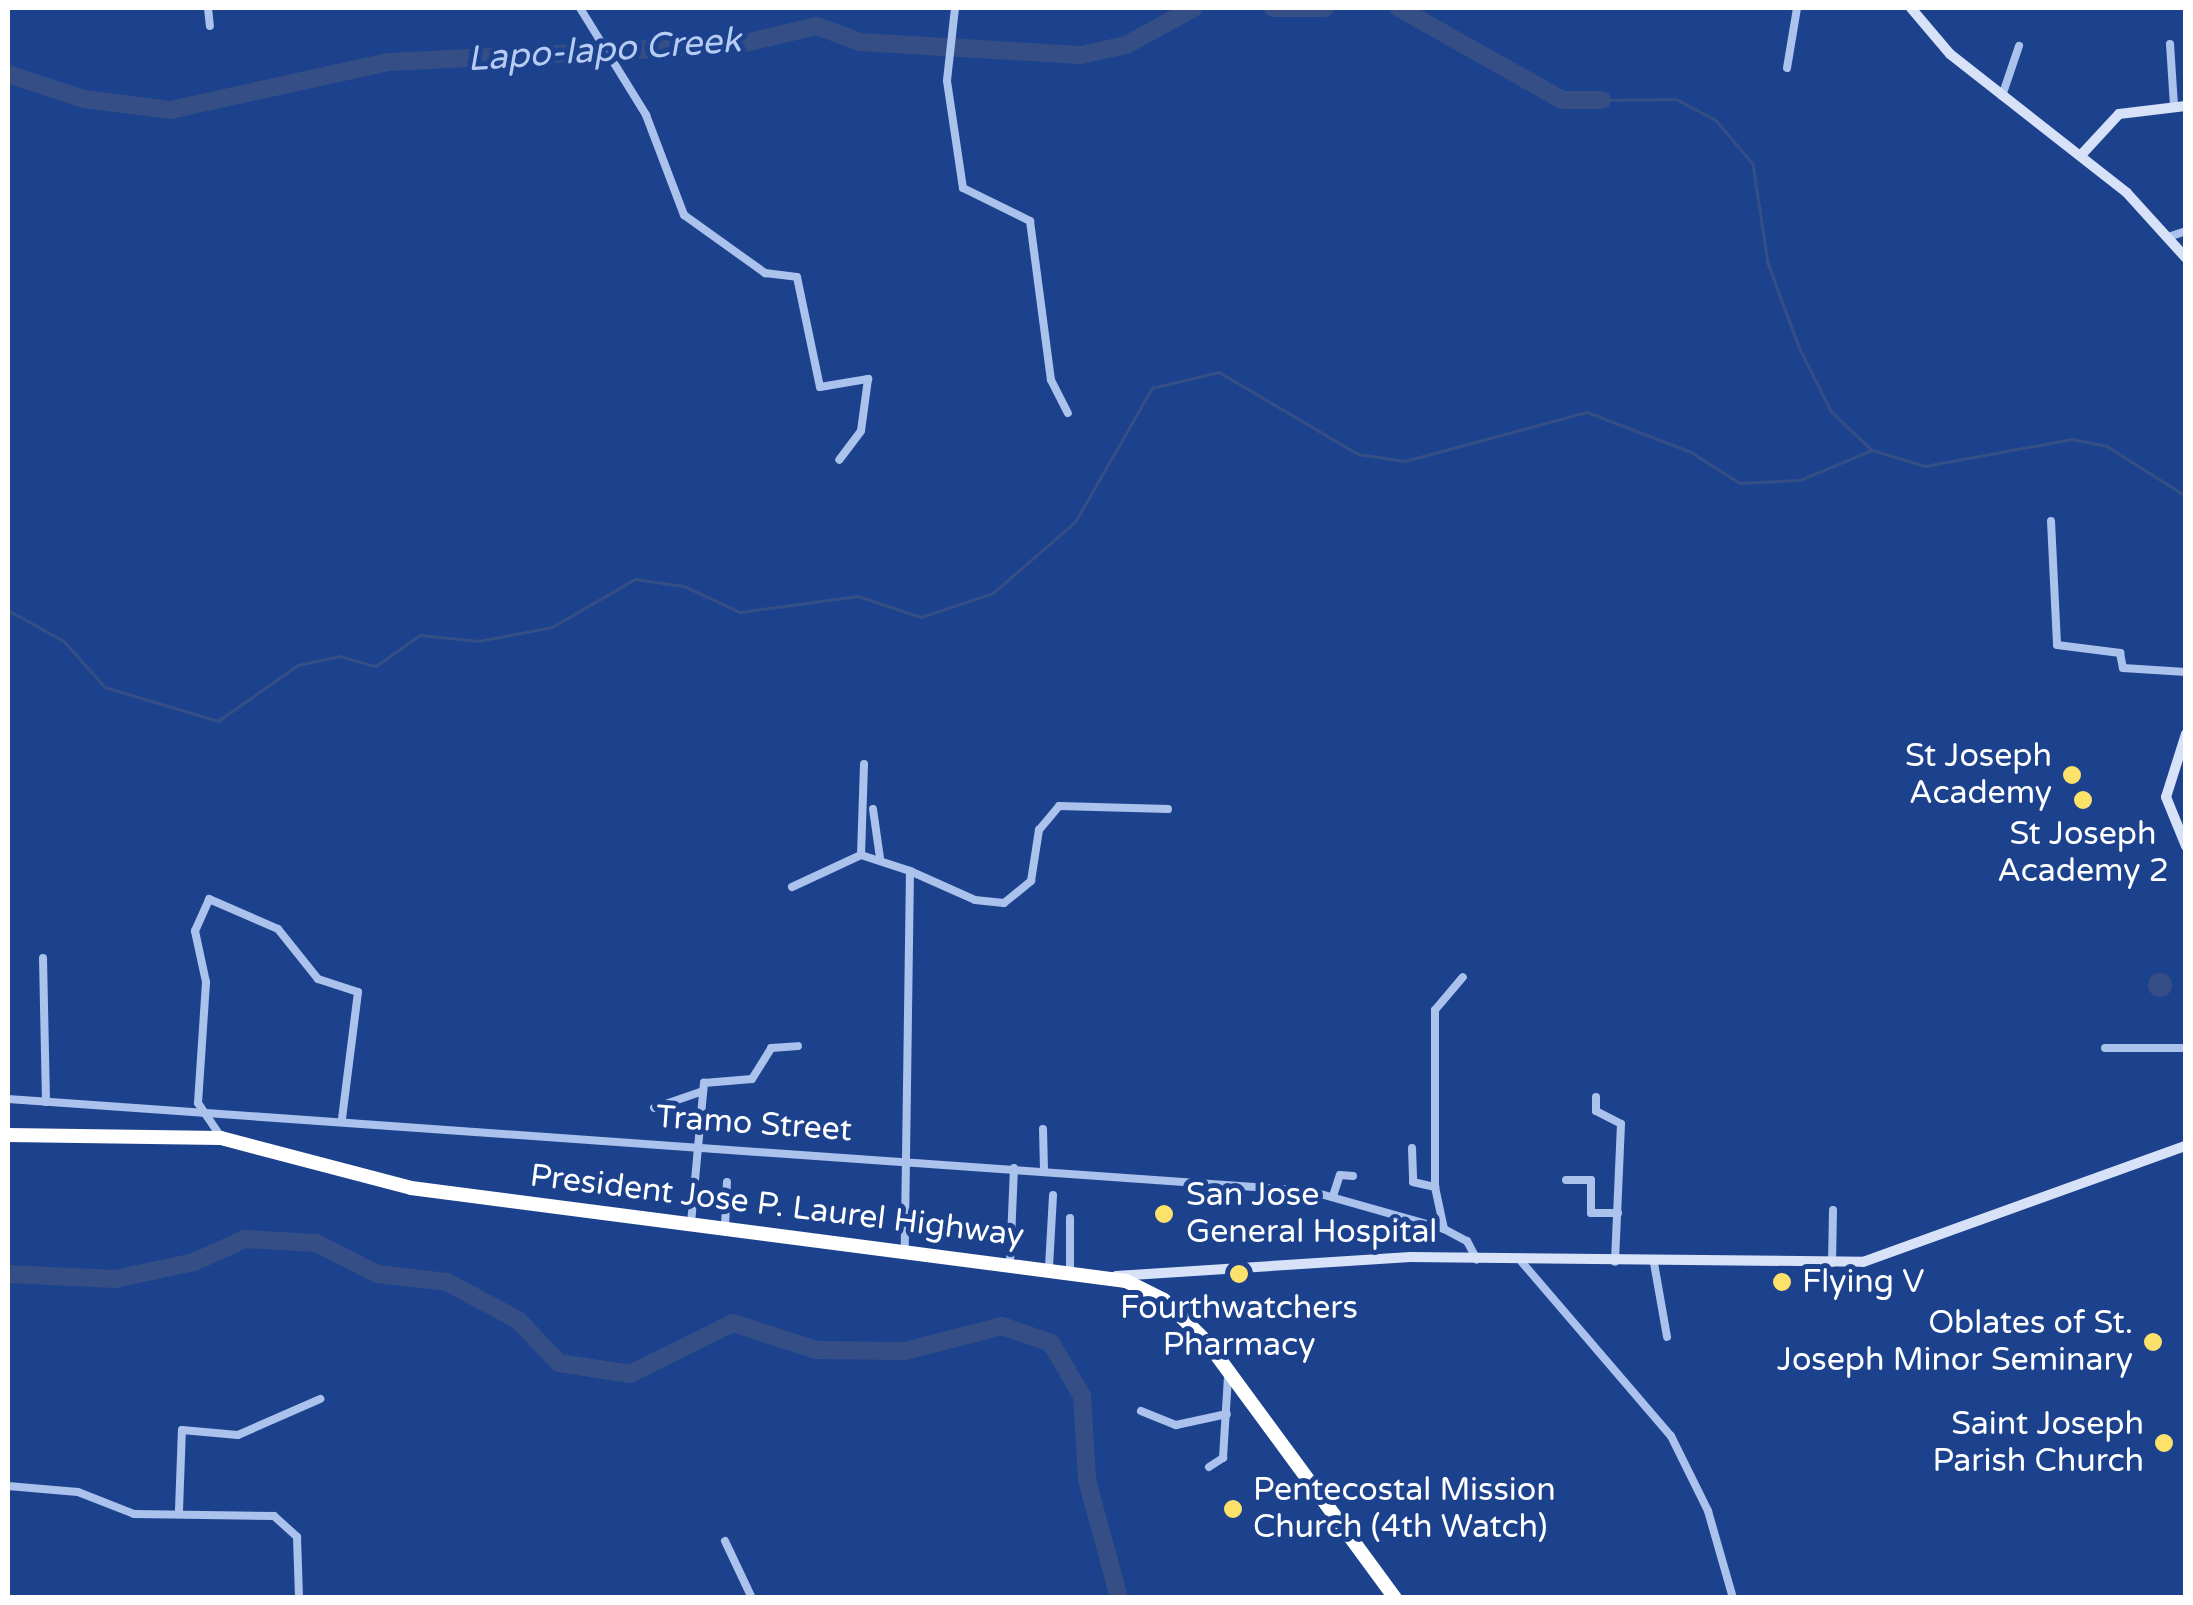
<!DOCTYPE html>
<style>
body{margin:0}
#map{position:relative;width:2193px;height:1605px;overflow:hidden;background:#1d428d;font-family:"Varela Round",sans-serif}
div>[style]{position:absolute}
.water>*{inset:0;background:#354f86}
.round{border-radius:50%}
.stream>*{height:2.5px;margin:-1.25px;padding:0 1.25px;transform-origin:1.25px;border-radius:1.25px;background:#354f86}
.river>*{height:18px;margin:-9px;padding:0 9px;transform-origin:9px;border-radius:9px;background:#354f86}
.street>*{height:8px;margin:-4px;padding:0 4px;transform-origin:4px;border-radius:4px;background:#abc2ed}
.secondary>*{height:10px;margin:-5px;padding:0 5px;transform-origin:5px;border-radius:5px;background:#d7e2f9}
.highway>*{height:14px;margin:-7px;padding:0 7px;transform-origin:7px;border-radius:7px;background:#fff}
.dots>*{width:28px;height:28px;translate:-50% -50%;box-sizing:border-box;border:5px solid #1d428d;border-radius:50%}
span{translate:-50% -50%;white-space:nowrap;text-align:center;line-height:1.15;-webkit-text-stroke:10px #1d428d;paint-order:stroke}
.poi-label{font-size:32px;color:#fff}
.right{translate:-100% -50%;text-align:right}
.left{translate:0 -50%;text-align:left}
.street-label{font-size:32px;color:#fff}
.water-label{font-size:35px;color:#b7ccf4;font-style:italic}
.frame{position:absolute;inset:0;border:10px solid #fff;pointer-events:none}
</style>
<div id="map">
<div class="water">
<i class="round" style="left:2148px;top:973px;width:24px;height:24px"></i>
</div>
<div class="stream">
<i style="left:1602px;top:100px;width:74px;rotate:-0.8deg"></i>
<i style="left:1676px;top:99px;width:45px;rotate:27.7deg"></i>
<i style="left:1716px;top:120px;width:57px;rotate:49.9deg"></i>
<i style="left:1753px;top:164px;width:100px;rotate:81.4deg"></i>
<i style="left:1768px;top:263px;width:90px;rotate:69.7deg"></i>
<i style="left:1799px;top:347px;width:72px;rotate:63.4deg"></i>
<i style="left:1831px;top:411px;width:57px;rotate:43.6deg"></i>
<i style="left:1872px;top:450px;width:55px;rotate:16.8deg"></i>
<i style="left:1925px;top:466px;width:149px;rotate:-10.4deg"></i>
<i style="left:2072px;top:439px;width:36px;rotate:11deg"></i>
<i style="left:2107px;top:446px;width:93px;rotate:32.3deg"></i>
<i style="left:8px;top:610px;width:64px;rotate:29deg"></i>
<i style="left:64px;top:641px;width:62px;rotate:48.3deg"></i>
<i style="left:105px;top:687px;width:118px;rotate:16.7deg"></i>
<i style="left:218px;top:721px;width:98px;rotate:-35deg"></i>
<i style="left:298px;top:665px;width:43px;rotate:-12.1deg"></i>
<i style="left:340px;top:656px;width:37px;rotate:16deg"></i>
<i style="left:376px;top:666px;width:54px;rotate:-35.2deg"></i>
<i style="left:420px;top:635px;width:59px;rotate:5.8deg"></i>
<i style="left:479px;top:641px;width:74px;rotate:-10.9deg"></i>
<i style="left:552px;top:627px;width:96px;rotate:-30deg"></i>
<i style="left:635px;top:579px;width:49px;rotate:8.1deg"></i>
<i style="left:684px;top:586px;width:62px;rotate:24.9deg"></i>
<i style="left:740px;top:612px;width:119px;rotate:-7.7deg"></i>
<i style="left:858px;top:596px;width:66px;rotate:18.4deg"></i>
<i style="left:921px;top:617px;width:76px;rotate:-18.4deg"></i>
<i style="left:993px;top:593px;width:108px;rotate:-40.9deg"></i>
<i style="left:1075px;top:522px;width:155px;rotate:-60.1deg"></i>
<i style="left:1152px;top:388px;width:69px;rotate:-13.4deg"></i>
<i style="left:1219px;top:372px;width:161px;rotate:30.5deg"></i>
<i style="left:1358px;top:454px;width:48px;rotate:8.5deg"></i>
<i style="left:1405px;top:461px;width:188px;rotate:-15.1deg"></i>
<i style="left:1587px;top:412px;width:111px;rotate:21deg"></i>
<i style="left:1691px;top:452px;width:58px;rotate:32.3deg"></i>
<i style="left:1740px;top:483px;width:60px;rotate:-2.9deg"></i>
<i style="left:1800px;top:480px;width:78px;rotate:-22.6deg"></i>
</div>
<div class="river">
<i style="left:1273px;top:8px;width:52px"></i>
<i style="left:1399px;top:8px;width:187px;rotate:29.4deg"></i>
<i style="left:1562px;top:100px;width:40px"></i>
<i style="left:8px;top:74px;width:80px;rotate:18.2deg"></i>
<i style="left:84px;top:99px;width:87px;rotate:7.3deg"></i>
<i style="left:170px;top:110px;width:224px;rotate:-12.4deg"></i>
<i style="left:389px;top:62px;width:347px;rotate:-2.8deg"></i>
<i style="left:736px;top:45px;width:83px;rotate:-13.2deg"></i>
<i style="left:817px;top:26px;width:46px;rotate:20.4deg"></i>
<i style="left:860px;top:42px;width:221px;rotate:3.4deg"></i>
<i style="left:1081px;top:55px;width:46px;rotate:-12.5deg"></i>
<i style="left:1126px;top:45px;width:77px;rotate:-28.6deg"></i>
<i style="left:8px;top:1274px;width:107px;rotate:2.7deg"></i>
<i style="left:115px;top:1279px;width:81px;rotate:-12.1deg"></i>
<i style="left:194px;top:1262px;width:56px;rotate:-24.3deg"></i>
<i style="left:245px;top:1239px;width:71px;rotate:3.2deg"></i>
<i style="left:316px;top:1243px;width:68px;rotate:26.9deg"></i>
<i style="left:377px;top:1274px;width:70px;rotate:6.5deg"></i>
<i style="left:447px;top:1282px;width:81px;rotate:28.2deg"></i>
<i style="left:518px;top:1320px;width:59px;rotate:46.4deg"></i>
<i style="left:559px;top:1363px;width:72px;rotate:8.8deg"></i>
<i style="left:630px;top:1374px;width:115px;rotate:-26.3deg"></i>
<i style="left:733px;top:1323px;width:87px;rotate:18deg"></i>
<i style="left:816px;top:1350px;width:89px;rotate:0.6deg"></i>
<i style="left:905px;top:1351px;width:100px;rotate:-14.5deg"></i>
<i style="left:1002px;top:1326px;width:52px;rotate:19.1deg"></i>
<i style="left:1051px;top:1343px;width:61px;rotate:59.7deg"></i>
<i style="left:1082px;top:1396px;width:84px;rotate:86.6deg"></i>
<i style="left:1087px;top:1480px;width:122px;rotate:74.8deg"></i>
</div>
<div class="street">
<i style="left:208px;top:8px;width:18px;rotate:84deg"></i>
<i style="left:580px;top:8px;width:126px;rotate:58.3deg"></i>
<i style="left:646px;top:115px;width:107px;rotate:69.2deg"></i>
<i style="left:684px;top:215px;width:100px;rotate:35.6deg"></i>
<i style="left:765px;top:273px;width:32px;rotate:7deg"></i>
<i style="left:797px;top:277px;width:112px;rotate:78.2deg"></i>
<i style="left:820px;top:387px;width:49px;rotate:-9.5deg"></i>
<i style="left:868px;top:379px;width:52px;rotate:97.7deg"></i>
<i style="left:861px;top:431px;width:36px;rotate:127deg"></i>
<i style="left:955px;top:8px;width:73px;rotate:96.3deg"></i>
<i style="left:947px;top:81px;width:108px;rotate:81.5deg"></i>
<i style="left:963px;top:188px;width:75px;rotate:26.2deg"></i>
<i style="left:1030px;top:221px;width:160px;rotate:82.5deg"></i>
<i style="left:1051px;top:380px;width:37px;rotate:63deg"></i>
<i style="left:2170px;top:44px;width:62px;rotate:86.3deg"></i>
<i style="left:1787px;top:68px;width:61px;rotate:-80.5deg"></i>
<i style="left:2002px;top:96px;width:53px;rotate:-71.2deg"></i>
<i style="left:2168px;top:237px;width:19px;rotate:-18deg"></i>
<i style="left:2051px;top:521px;width:124px;rotate:87.2deg"></i>
<i style="left:2057px;top:645px;width:64px;rotate:7.2deg"></i>
<i style="left:2120px;top:653px;width:15px;rotate:79deg"></i>
<i style="left:2123px;top:668px;width:63px;rotate:3.6deg"></i>
<i style="left:873px;top:809px;width:49px;rotate:81.9deg"></i>
<i style="left:861px;top:855px;width:91px;rotate:-88.1deg"></i>
<i style="left:910px;top:871px;width:71px;rotate:24deg"></i>
<i style="left:975px;top:900px;width:29px;rotate:6deg"></i>
<i style="left:1004px;top:903px;width:35px;rotate:-39deg"></i>
<i style="left:1031px;top:881px;width:52px;rotate:-81.1deg"></i>
<i style="left:1039px;top:830px;width:31px;rotate:-50deg"></i>
<i style="left:1059px;top:806px;width:109px;rotate:1.6deg"></i>
<i style="left:792px;top:887px;width:76px;rotate:-24.9deg"></i>
<i style="left:861px;top:855px;width:52px;rotate:18.1deg"></i>
<i style="left:910px;top:871px;width:376px;rotate:90.8deg"></i>
<i style="left:43px;top:958px;width:144px;rotate:88.8deg"></i>
<i style="left:2105px;top:1048px;width:81px"></i>
<i style="left:1596px;top:1097px;width:14px;rotate:90deg"></i>
<i style="left:1596px;top:1111px;width:28px;rotate:27deg"></i>
<i style="left:1621px;top:1124px;width:138px;rotate:92.5deg"></i>
<i style="left:8px;top:1099px;width:1305px;rotate:4.04deg"></i>
<i style="left:1310px;top:1191px;width:139px;rotate:15.8deg"></i>
<i style="left:1444px;top:1229px;width:26px;rotate:28deg"></i>
<i style="left:1467px;top:1241px;width:21px;rotate:62deg"></i>
<i style="left:654px;top:1108px;width:52px;rotate:-19.1deg"></i>
<i style="left:1043px;top:1129px;width:41px;rotate:88.6deg"></i>
<i style="left:221px;top:1137px;width:41px;rotate:-124.1deg"></i>
<i style="left:198px;top:1103px;width:121px;rotate:-86.2deg"></i>
<i style="left:206px;top:982px;width:52px;rotate:-102.2deg"></i>
<i style="left:195px;top:931px;width:35px;rotate:-66deg"></i>
<i style="left:209px;top:899px;width:75px;rotate:23.5deg"></i>
<i style="left:278px;top:929px;width:64px;rotate:51.3deg"></i>
<i style="left:318px;top:979px;width:42px;rotate:18deg"></i>
<i style="left:358px;top:992px;width:128px;rotate:97.2deg"></i>
<i style="left:1412px;top:1148px;width:34px;rotate:88deg"></i>
<i style="left:1413px;top:1182px;width:23px;rotate:13deg"></i>
<i style="left:1566px;top:1180px;width:25px"></i>
<i style="left:1591px;top:1180px;width:33px;rotate:90deg"></i>
<i style="left:1591px;top:1213px;width:27px"></i>
<i style="left:1333px;top:1196px;width:22px;rotate:-72deg"></i>
<i style="left:1340px;top:1175px;width:13px;rotate:4deg"></i>
<i style="left:1070px;top:1218px;width:52px;rotate:90deg"></i>
<i style="left:691px;top:1223px;width:141px;rotate:-84.7deg"></i>
<i style="left:704px;top:1083px;width:48px;rotate:-4.8deg"></i>
<i style="left:752px;top:1079px;width:36px;rotate:-58deg"></i>
<i style="left:771px;top:1048px;width:27px;rotate:-4deg"></i>
<i style="left:725px;top:1227px;width:45px;rotate:-87.5deg"></i>
<i style="left:1444px;top:1229px;width:43px;rotate:-102.1deg"></i>
<i style="left:1435px;top:1187px;width:177px;rotate:-90deg"></i>
<i style="left:1435px;top:1010px;width:43px;rotate:-49.7deg"></i>
<i style="left:1520px;top:1260px;width:232px;rotate:49.4deg"></i>
<i style="left:1671px;top:1436px;width:84px;rotate:63.7deg"></i>
<i style="left:1708px;top:1511px;width:91px;rotate:74deg"></i>
<i style="left:1010px;top:1263px;width:95px;rotate:-87.6deg"></i>
<i style="left:1654px;top:1263px;width:75px;rotate:80deg"></i>
<i style="left:1832px;top:1263px;width:53px;rotate:-88.9deg"></i>
<i style="left:1049px;top:1267px;width:72px;rotate:-86.8deg"></i>
<i style="left:1141px;top:1411px;width:38px;rotate:22deg"></i>
<i style="left:1176px;top:1425px;width:52px;rotate:-12.2deg"></i>
<i style="left:1209px;top:1467px;width:17px;rotate:-33deg"></i>
<i style="left:1223px;top:1458px;width:82px;rotate:-86.5deg"></i>
<i style="left:8px;top:1486px;width:70px;rotate:4.9deg"></i>
<i style="left:78px;top:1492px;width:60px;rotate:21.4deg"></i>
<i style="left:134px;top:1514px;width:140px;rotate:0.8deg"></i>
<i style="left:274px;top:1516px;width:31px;rotate:42deg"></i>
<i style="left:297px;top:1537px;width:61px;rotate:88.1deg"></i>
<i style="left:179px;top:1510px;width:80px;rotate:-87.9deg"></i>
<i style="left:182px;top:1430px;width:56px;rotate:5.1deg"></i>
<i style="left:238px;top:1435px;width:90px;rotate:-23.7deg"></i>
<i style="left:725px;top:1541px;width:63px;rotate:64.7deg"></i>
</div>
<div class="secondary">
<i style="left:1911px;top:8px;width:60px;rotate:49.7deg"></i>
<i style="left:1950px;top:54px;width:225px;rotate:38.1deg"></i>
<i style="left:2127px;top:193px;width:88px;rotate:47.8deg"></i>
<i style="left:2083px;top:153px;width:53px;rotate:-47.3deg"></i>
<i style="left:2119px;top:114px;width:67px;rotate:-6.8deg"></i>
<i style="left:2186px;top:734px;width:66px;rotate:107.6deg"></i>
<i style="left:2166px;top:797px;width:53px;rotate:67.8deg"></i>
<i style="left:1116px;top:1276px;width:295px;rotate:-3.7deg"></i>
<i style="left:1410px;top:1257px;width:453px;rotate:0.6deg"></i>
<i style="left:1863px;top:1262px;width:343px;rotate:-19.8deg"></i>
</div>
<div class="highway">
<i style="left:8px;top:1135px;width:213px;rotate:0.8deg"></i>
<i style="left:221px;top:1138px;width:196px;rotate:14.7deg"></i>
<i style="left:411px;top:1188px;width:721px;rotate:7.41deg"></i>
<i style="left:1126px;top:1281px;width:42px;rotate:26.6deg"></i>
<i style="left:1164px;top:1300px;width:60px;rotate:44.3deg"></i>
<i style="left:1207px;top:1342px;width:318px;rotate:53.7deg"></i>
</div>
<div class="dots">
<i style="left:2072px;top:775px;background:#fce16a"></i>
<i style="left:2083px;top:800px;background:#fce16a"></i>
<i style="left:1164px;top:1214px;background:#fce16a"></i>
<i style="left:1239px;top:1274px;background:#fce16a"></i>
<i style="left:1782px;top:1282px;background:#fce16a"></i>
<i style="left:2153px;top:1342px;background:#fce16a"></i>
<i style="left:2164px;top:1443px;background:#fce16a"></i>
<i style="left:1233px;top:1509px;background:#fce16a"></i>
</div>
<div class="poi-label">
<span class="right" style="left:2052px;top:775px">St Joseph<br>Academy</span>
<span style="left:2083px;top:853px">St Joseph<br>Academy 2</span>
<span class="left" style="left:1186px;top:1214px">San Jose<br>General Hospital</span>
<span class="left" style="left:1802px;top:1282px">Flying V</span>
<span style="left:1239px;top:1327px">Fourthwatchers<br>Pharmacy</span>
<span class="right" style="left:2133px;top:1342px">Oblates of St.<br>Joseph Minor Seminary</span>
<span class="right" style="left:2144px;top:1443px">Saint Joseph<br>Parish Church</span>
<span class="left" style="left:1253px;top:1509px">Pentecostal Mission<br>Church (4th Watch)</span>
</div>
<div class="street-label">
<span style="left:754px;top:1124px;rotate:4deg">Tramo Street</span>
<span style="left:777px;top:1206px;rotate:7deg">President Jose P. Laurel Highway</span>
</div>
<div class="water-label">
<span style="left:604px;top:50px;rotate:-4deg">Lapo-lapo Creek</span>
</div>
<div class="frame"></div>
</div>
